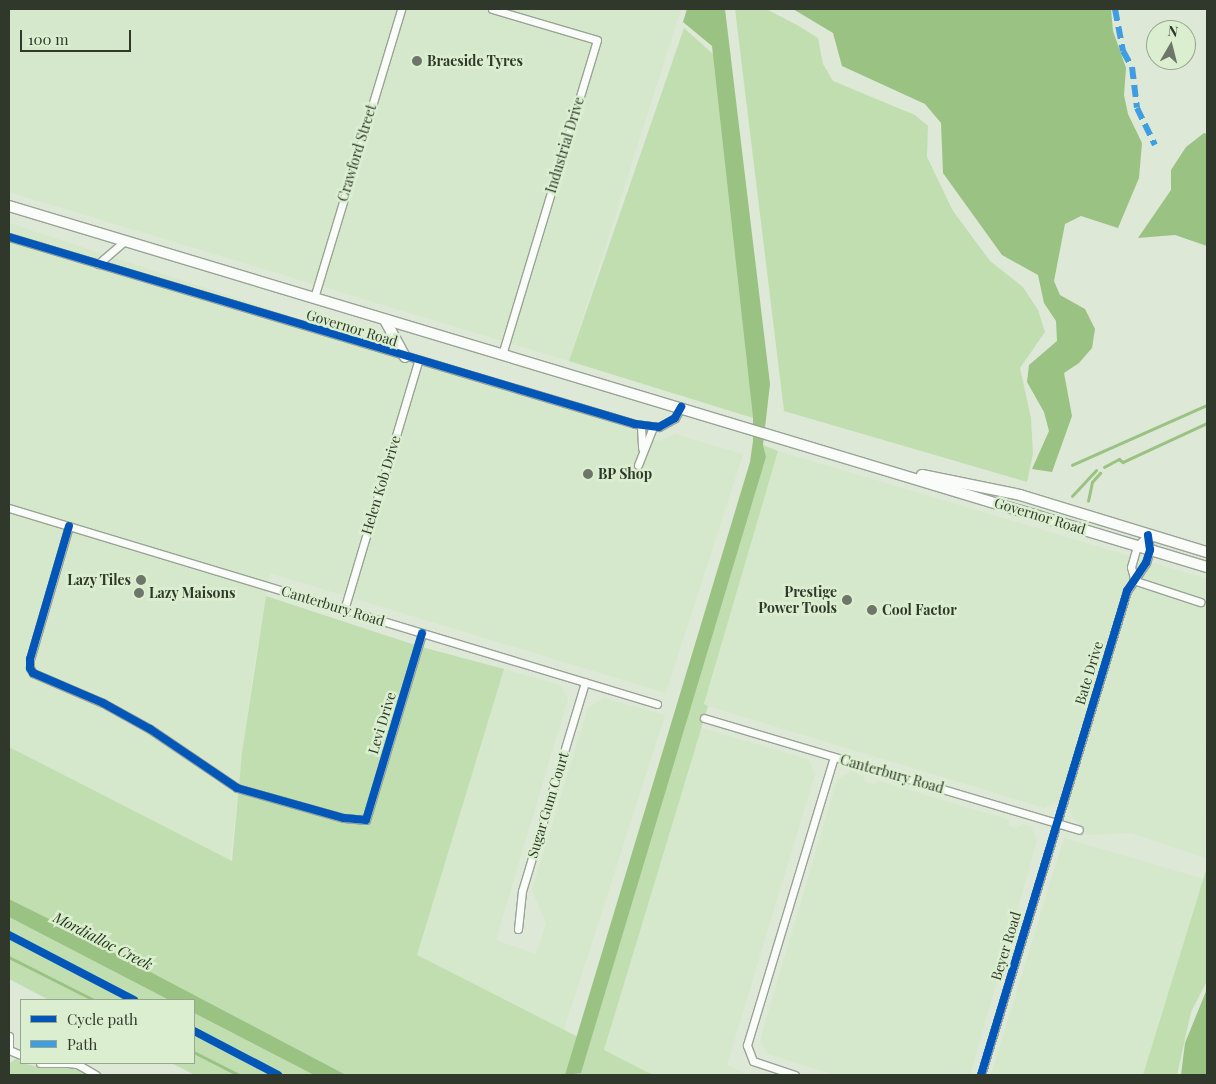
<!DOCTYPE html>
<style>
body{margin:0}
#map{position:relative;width:1216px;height:1084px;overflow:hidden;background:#dde8d7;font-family:"Playfair Display",serif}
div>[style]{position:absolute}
.built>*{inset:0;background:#d5e8cb}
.green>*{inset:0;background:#c1deb0}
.water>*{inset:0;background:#9ac282}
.stream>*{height:2.5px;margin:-1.25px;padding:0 1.25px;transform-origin:1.25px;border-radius:1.25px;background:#9ac282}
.roads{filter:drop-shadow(1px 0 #9aa396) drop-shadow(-1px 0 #9aa396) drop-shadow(0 1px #9aa396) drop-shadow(0 -1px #9aa396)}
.minor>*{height:7px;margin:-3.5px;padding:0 3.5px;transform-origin:3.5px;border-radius:3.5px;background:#fafcf9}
.primary>*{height:10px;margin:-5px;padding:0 5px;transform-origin:5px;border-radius:5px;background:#fafcf9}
.quiet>*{height:6px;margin-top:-3px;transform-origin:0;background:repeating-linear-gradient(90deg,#3e9ee1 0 12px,transparent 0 18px)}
.cycleway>*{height:8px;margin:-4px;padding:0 4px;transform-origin:4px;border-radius:4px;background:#0057b8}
.dots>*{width:14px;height:14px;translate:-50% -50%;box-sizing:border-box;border:2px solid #dbefd0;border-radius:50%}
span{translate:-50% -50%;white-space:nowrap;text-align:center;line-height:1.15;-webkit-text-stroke:5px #dbefd0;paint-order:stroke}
.poi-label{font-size:14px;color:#30382c;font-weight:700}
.left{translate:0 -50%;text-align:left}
.right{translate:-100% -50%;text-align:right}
.street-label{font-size:14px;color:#30382c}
.water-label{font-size:15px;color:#1e3210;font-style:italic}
.frame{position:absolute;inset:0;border:10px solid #30382c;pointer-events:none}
.legend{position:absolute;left:20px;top:999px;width:175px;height:65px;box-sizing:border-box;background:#dbefd0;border:1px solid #97a68e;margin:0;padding:6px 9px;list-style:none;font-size:15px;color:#30382c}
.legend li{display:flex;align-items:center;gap:10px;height:25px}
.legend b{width:25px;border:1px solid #97a68e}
.north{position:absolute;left:1146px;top:20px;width:50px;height:50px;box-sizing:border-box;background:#dbefd0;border:1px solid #97a68e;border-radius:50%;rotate:8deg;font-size:14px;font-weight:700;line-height:20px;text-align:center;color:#30382c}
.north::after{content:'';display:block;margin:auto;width:18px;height:22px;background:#6d7668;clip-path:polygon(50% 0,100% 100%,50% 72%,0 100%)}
.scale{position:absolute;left:20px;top:30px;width:111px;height:22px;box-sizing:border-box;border:2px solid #30382c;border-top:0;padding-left:6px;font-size:15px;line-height:18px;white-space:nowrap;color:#30382c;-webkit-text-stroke:4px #dbefd0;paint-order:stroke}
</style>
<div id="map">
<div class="built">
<i style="clip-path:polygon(9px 9px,681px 9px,569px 361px,9px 192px)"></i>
<i style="clip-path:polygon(9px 223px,637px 431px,639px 437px,659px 441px,675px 434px,743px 454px,666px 693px,270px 573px,253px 673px,229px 867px,9px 746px)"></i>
<i style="clip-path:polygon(778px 451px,1207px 579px,1205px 858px,1131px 833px,1087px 835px,1072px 817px,1070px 809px,1054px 803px,1045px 808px,704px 705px)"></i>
<i style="clip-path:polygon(504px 669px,560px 685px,568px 698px,496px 940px,536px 954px,546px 924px,532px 890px,588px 708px,604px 698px,665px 715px,564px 1030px,417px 955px)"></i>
<i style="clip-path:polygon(701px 728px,808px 759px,815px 774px,727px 1065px,749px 1075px,653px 1075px,604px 1050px)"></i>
<i style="clip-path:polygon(851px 771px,864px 776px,865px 782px,873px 784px,879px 781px,1009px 820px,1009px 826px,1016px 829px,1023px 824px,1031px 826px,1037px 841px,970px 1075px,835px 1075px,767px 1054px,760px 1040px,837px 780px)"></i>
<i style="clip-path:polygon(1064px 838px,1204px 879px,1143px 1075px,991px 1075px)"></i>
</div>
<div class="green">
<i style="clip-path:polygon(735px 9px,766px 9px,797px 25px,818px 38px,823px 64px,833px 81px,915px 115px,928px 126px,927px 157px,953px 211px,990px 261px,1023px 287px,1038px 310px,1045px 332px,1020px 368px,1031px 418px,1033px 454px,1027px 482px,784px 411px)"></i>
<i style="clip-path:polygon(684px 28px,713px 54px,753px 418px,569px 361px)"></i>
<i style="clip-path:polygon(763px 445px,778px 451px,704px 704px,708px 706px,604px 1050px,653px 1075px,346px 1075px,9px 899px,9px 747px,232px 861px,242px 753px,266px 596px,418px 646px,504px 669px,417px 955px,588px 1042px,766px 457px)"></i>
<i style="clip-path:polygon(1207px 867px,1207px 981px,1191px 1012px,1177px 1075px,1143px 1075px)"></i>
<i style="clip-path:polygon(9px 917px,169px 1000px,49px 1000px,9px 979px)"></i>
<i style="clip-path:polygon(194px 1013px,314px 1075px,195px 1075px,171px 1063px,194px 1063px)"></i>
<i style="clip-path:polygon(17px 1058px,21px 1063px,43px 1068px,78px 1068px,89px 1075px,9px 1075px,10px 1063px)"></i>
</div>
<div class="water">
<i style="clip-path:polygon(687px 9px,725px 9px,770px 384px,763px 445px,766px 457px,581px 1073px,565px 1075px,750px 462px,753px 441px,753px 418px,712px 46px,683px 22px)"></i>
<i style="clip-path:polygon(793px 9px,1111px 9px,1113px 31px,1126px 68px,1124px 95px,1128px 114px,1142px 143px,1139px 178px,1118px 228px,1081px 216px,1065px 224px,1054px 281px,1060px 295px,1085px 309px,1095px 329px,1092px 348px,1079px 363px,1064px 373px,1072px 416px,1052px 472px,1032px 469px,1049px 431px,1044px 412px,1027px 382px,1029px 365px,1057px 341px,1056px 321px,1044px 303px,1038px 275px,1002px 255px,943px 173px,941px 123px,925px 104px,842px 66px,833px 33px)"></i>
<i style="clip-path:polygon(1204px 133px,1207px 134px,1207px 246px,1175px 235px,1138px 238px,1171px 190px,1171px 170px,1186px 147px)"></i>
<i style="clip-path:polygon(9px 899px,63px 926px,346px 1075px,314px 1075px,194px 1013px,194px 1000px,169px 1000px,9px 917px)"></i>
<i style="clip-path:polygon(1207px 989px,1207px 1075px,1181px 1075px,1185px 1043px)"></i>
</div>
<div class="stream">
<i style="left:1072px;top:465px;width:148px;rotate:-24deg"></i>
<i style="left:1104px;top:467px;width:17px;rotate:-28deg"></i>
<i style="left:1119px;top:459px;width:5px;rotate:37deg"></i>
<i style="left:1123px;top:462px;width:93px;rotate:-24.9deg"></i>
<i style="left:1072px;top:496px;width:35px;rotate:-47deg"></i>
<i style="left:1088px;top:501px;width:19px;rotate:-78deg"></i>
<i style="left:1092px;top:482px;width:12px;rotate:-48deg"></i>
<i style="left:9px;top:957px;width:95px;rotate:26.8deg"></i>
<i style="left:194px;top:1052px;width:51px;rotate:27.1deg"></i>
</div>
<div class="roads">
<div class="minor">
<i style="left:492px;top:9px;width:109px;rotate:16.4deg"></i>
<i style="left:597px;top:40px;width:329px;rotate:106.8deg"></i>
<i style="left:9px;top:237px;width:653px;rotate:16.63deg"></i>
<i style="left:635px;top:424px;width:24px;rotate:7deg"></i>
<i style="left:659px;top:427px;width:18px;rotate:-29deg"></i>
<i style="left:675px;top:418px;width:13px;rotate:-61deg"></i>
<i style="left:98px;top:264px;width:35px;rotate:-41deg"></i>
<i style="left:314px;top:298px;width:302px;rotate:-73.2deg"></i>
<i style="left:641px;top:426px;width:22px;rotate:87deg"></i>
<i style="left:638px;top:465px;width:41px;rotate:-68.5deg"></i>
<i style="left:9px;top:508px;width:677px;rotate:16.83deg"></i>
<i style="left:69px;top:526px;width:139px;rotate:106.3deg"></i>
<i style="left:30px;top:659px;width:9px;rotate:90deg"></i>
<i style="left:30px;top:668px;width:6px;rotate:59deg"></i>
<i style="left:33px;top:673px;width:76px;rotate:23.2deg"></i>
<i style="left:103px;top:703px;width:54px;rotate:29deg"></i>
<i style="left:150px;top:729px;width:105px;rotate:34.1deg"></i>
<i style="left:237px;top:788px;width:111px;rotate:15.7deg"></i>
<i style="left:344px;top:818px;width:22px;rotate:5deg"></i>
<i style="left:366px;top:820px;width:195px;rotate:-73.3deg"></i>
<i style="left:1134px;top:578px;width:11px;rotate:-105deg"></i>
<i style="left:1131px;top:567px;width:22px;rotate:-74deg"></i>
<i style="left:1137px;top:546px;width:16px;rotate:-45deg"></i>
<i style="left:1133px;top:580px;width:71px;rotate:18.2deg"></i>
<i style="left:344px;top:610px;width:260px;rotate:-73.4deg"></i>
<i style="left:704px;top:718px;width:391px;rotate:16.6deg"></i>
<i style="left:518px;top:929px;width:38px;rotate:-84deg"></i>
<i style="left:522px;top:891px;width:218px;rotate:-73.2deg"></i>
<i style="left:9px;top:1036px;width:14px;rotate:90deg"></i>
<i style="left:9px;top:1050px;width:13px;rotate:23deg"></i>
<i style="left:40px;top:1063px;width:26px"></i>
<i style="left:68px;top:1063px;width:9px;rotate:6deg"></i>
<i style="left:77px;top:1064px;width:22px;rotate:30deg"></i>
<i style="left:795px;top:1075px;width:44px;rotate:-161.6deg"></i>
<i style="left:753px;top:1061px;width:17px;rotate:-111deg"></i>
<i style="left:747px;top:1045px;width:301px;rotate:-73.2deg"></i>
<i style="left:981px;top:1075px;width:506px;rotate:-73.21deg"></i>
<i style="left:1127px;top:591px;width:34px;rotate:-56deg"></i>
<i style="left:1146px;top:563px;width:14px;rotate:-73deg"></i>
<i style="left:1150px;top:550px;width:15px;rotate:-98deg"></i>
</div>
<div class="primary">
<i style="left:9px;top:206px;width:1251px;rotate:16.77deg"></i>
<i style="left:385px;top:320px;width:42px;rotate:61.6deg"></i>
<i style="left:922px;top:475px;width:100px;rotate:11.5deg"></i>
<i style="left:1020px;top:495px;width:195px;rotate:17deg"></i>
</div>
</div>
<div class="quiet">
<i style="left:1115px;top:9px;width:43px;rotate:79.2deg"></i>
<i style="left:1123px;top:51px;width:18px;rotate:61deg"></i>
<i style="left:1132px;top:67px;width:41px;rotate:83deg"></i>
<i style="left:1137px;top:108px;width:41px;rotate:64.1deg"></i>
</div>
<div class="cycleway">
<i style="left:9px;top:237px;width:653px;rotate:16.63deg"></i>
<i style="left:635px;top:424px;width:24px;rotate:7deg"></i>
<i style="left:659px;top:427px;width:18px;rotate:-29deg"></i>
<i style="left:675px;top:418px;width:13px;rotate:-61deg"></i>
<i style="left:69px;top:526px;width:139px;rotate:106.3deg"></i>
<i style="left:30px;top:659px;width:9px;rotate:90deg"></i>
<i style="left:30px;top:668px;width:6px;rotate:59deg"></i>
<i style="left:33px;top:673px;width:76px;rotate:23.2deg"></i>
<i style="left:103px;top:703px;width:54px;rotate:29deg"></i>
<i style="left:150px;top:729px;width:105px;rotate:34.1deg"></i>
<i style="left:237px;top:788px;width:111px;rotate:15.7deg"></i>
<i style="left:344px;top:818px;width:22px;rotate:5deg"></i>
<i style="left:366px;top:820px;width:195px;rotate:-73.3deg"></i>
<i style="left:9px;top:935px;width:141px;rotate:27.5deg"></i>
<i style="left:194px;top:1031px;width:95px;rotate:27.6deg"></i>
<i style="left:981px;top:1075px;width:506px;rotate:-73.21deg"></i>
<i style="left:1127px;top:591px;width:34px;rotate:-56deg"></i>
<i style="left:1146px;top:563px;width:14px;rotate:-73deg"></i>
<i style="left:1150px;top:550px;width:15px;rotate:-98deg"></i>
</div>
<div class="dots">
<i style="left:417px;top:61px;background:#6d7668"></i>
<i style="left:588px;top:474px;background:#6d7668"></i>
<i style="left:141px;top:580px;background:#6d7668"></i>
<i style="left:139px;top:593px;background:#6d7668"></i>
<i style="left:847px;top:600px;background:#6d7668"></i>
<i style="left:872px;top:610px;background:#6d7668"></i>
</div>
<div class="poi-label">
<span class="left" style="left:427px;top:61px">Braeside Tyres</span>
<span class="left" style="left:598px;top:474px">BP Shop</span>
<span class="right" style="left:131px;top:580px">Lazy Tiles</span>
<span class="right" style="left:837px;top:600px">Prestige<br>Power Tools</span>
<span class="left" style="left:149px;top:593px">Lazy Maisons</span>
<span class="left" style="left:882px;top:610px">Cool Factor</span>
</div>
<div class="street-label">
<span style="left:565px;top:145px;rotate:-73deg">Industrial Drive</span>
<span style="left:357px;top:153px;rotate:-73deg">Crawford Street</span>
<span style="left:352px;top:328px;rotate:17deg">Governor Road</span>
<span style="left:381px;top:485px;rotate:-73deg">Helen Kob Drive</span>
<span style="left:1040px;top:516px;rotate:17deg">Governor Road</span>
<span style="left:333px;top:606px;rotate:17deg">Canterbury Road</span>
<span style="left:1089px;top:673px;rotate:-73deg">Bate Drive</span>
<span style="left:382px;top:723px;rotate:-73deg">Levi Drive</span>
<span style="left:892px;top:774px;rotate:16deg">Canterbury Road</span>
<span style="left:548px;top:805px;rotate:-73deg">Sugar Gum Court</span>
<span style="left:1006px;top:946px;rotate:-73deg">Beyer Road</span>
</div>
<div class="water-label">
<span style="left:103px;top:941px;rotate:27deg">Mordialloc Creek</span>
</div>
<div class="frame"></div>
<ul class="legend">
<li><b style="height:6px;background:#0057b8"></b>Cycle path</li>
<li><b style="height:6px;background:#3e9ee1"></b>Path</li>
</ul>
<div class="north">N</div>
<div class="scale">100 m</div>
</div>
